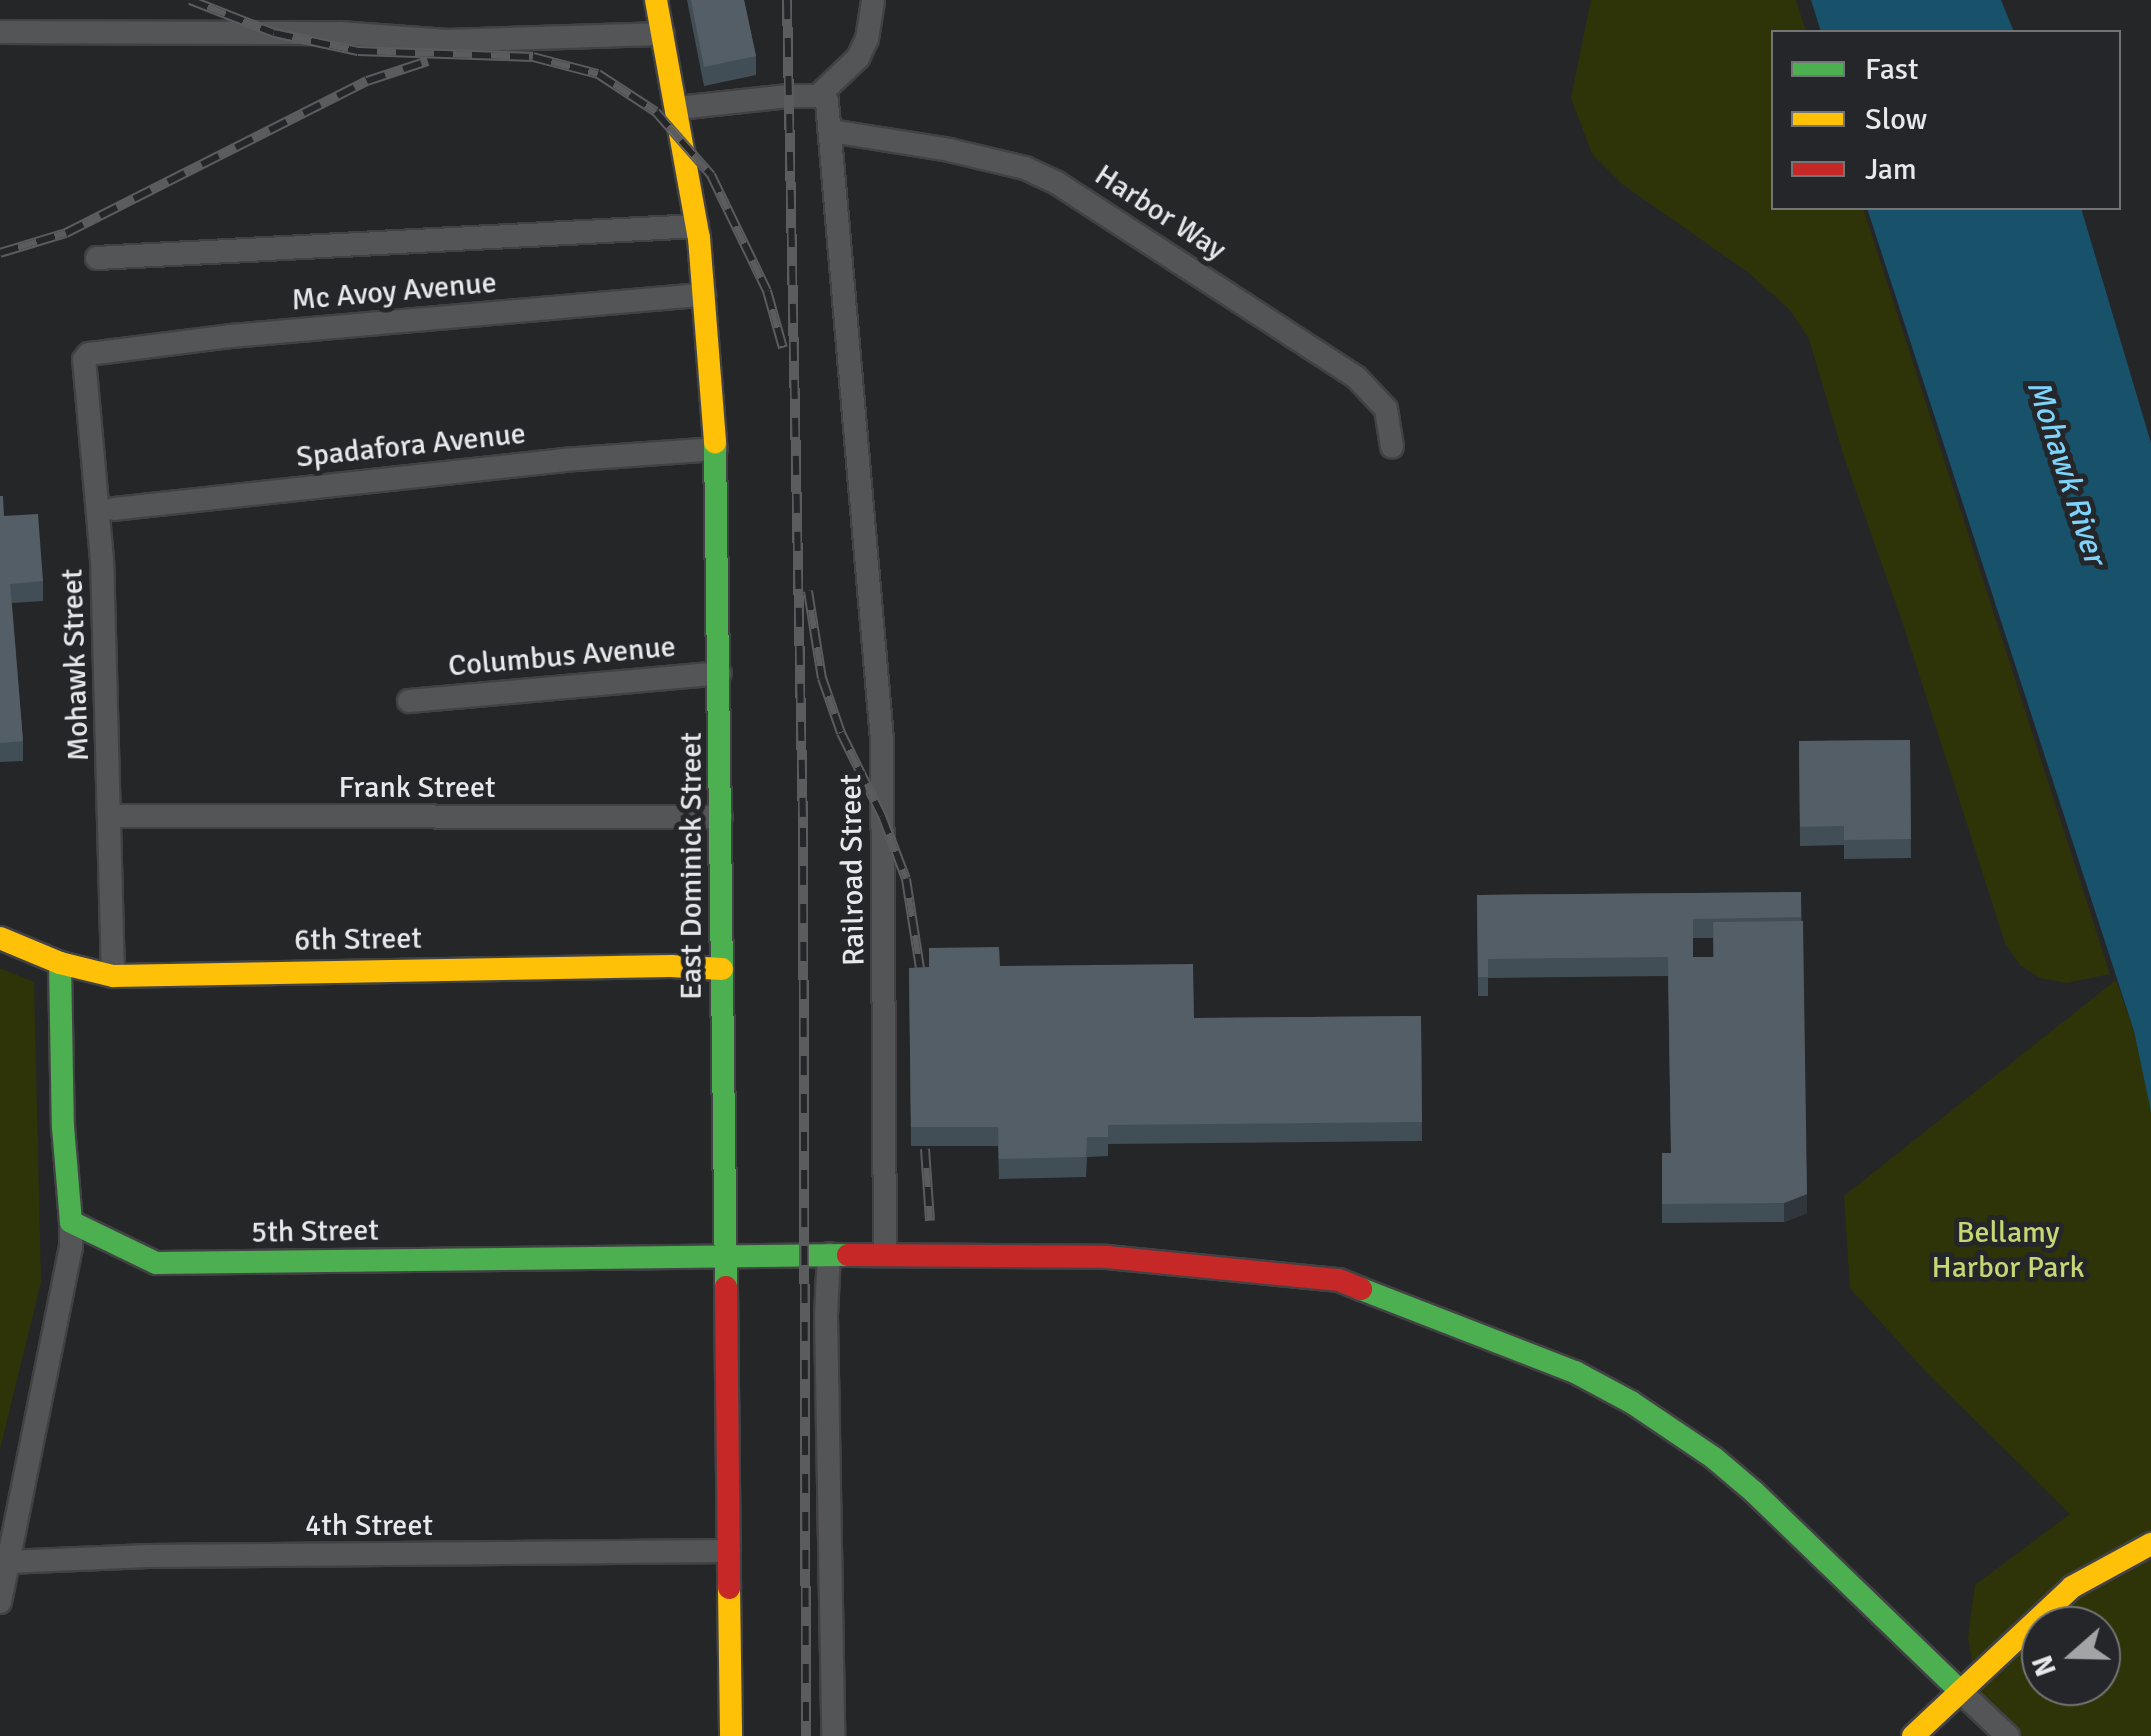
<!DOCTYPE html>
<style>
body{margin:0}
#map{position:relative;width:2151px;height:1736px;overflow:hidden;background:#252628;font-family:Signika,sans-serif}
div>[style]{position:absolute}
.green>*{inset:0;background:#2f3408}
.water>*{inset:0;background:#17526a}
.roads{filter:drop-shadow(2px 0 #424244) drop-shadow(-2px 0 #424244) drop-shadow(0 2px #424244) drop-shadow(0 -2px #424244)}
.street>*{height:22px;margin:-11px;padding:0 11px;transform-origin:11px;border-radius:11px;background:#545556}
.fast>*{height:22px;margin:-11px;padding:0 11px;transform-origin:11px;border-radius:11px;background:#4caf50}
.slow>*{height:22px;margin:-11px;padding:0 11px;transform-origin:11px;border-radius:11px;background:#ffc107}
.jam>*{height:22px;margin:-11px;padding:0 11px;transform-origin:11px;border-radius:11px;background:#c62828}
.rail>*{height:10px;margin-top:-5px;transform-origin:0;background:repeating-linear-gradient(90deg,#242629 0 19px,#5b5c5e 0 38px);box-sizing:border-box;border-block:2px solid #5b5c5e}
.wall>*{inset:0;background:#424e56}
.shaded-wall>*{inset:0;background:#2f373d}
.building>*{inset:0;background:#545e66}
span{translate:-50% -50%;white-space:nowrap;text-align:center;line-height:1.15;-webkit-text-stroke:10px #242629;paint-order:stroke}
.street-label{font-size:30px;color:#e6e8ea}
.park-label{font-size:30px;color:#c5d674}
.water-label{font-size:32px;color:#7ed3fb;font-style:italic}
.legend{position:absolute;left:1771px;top:30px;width:350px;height:180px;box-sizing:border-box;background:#242629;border:2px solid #727476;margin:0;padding:12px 18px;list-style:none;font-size:30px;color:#e6e8ea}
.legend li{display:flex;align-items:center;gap:20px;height:50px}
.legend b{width:50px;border:2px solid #727476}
.north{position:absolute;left:2021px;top:1606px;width:100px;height:100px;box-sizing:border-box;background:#242629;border:2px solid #727476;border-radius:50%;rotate:250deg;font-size:28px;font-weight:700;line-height:40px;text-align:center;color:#e6e8ea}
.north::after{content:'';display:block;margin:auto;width:35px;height:45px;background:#a2a4a6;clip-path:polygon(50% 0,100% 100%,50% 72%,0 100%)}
</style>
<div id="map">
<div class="green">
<i style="clip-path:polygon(1591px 0,1796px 0,1806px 32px,1774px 32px,1774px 208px,1863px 208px,2110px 974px,2067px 983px,2040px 978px,2020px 965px,2005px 943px,1903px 624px,1844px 457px,1809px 339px,1789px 309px,1749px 273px,1622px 184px,1592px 154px,1571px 98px)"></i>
<i style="clip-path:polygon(0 968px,34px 982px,41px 1282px,0 1449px)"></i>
<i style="clip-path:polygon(evenodd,2116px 980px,2134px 1031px,2151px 1112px,2151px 1736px,2017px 1736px,1977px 1693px,1968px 1638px,1975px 1585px,2070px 1514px,1927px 1373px,1850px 1288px,1844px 1196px,2116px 980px,2041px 1626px,2101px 1626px,2101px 1686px,2041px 1686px,2041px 1626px)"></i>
</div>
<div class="water">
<i style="clip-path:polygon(1811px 0,2001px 0,2014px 32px,1821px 32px)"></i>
<i style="clip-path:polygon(1867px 208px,2081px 208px,2151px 443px,2151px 1112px,2134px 1031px)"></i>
</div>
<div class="roads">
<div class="street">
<i style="left:0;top:32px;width:339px;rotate:0.2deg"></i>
<i style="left:339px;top:33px;width:109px;rotate:4.2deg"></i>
<i style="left:448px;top:41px;width:215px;rotate:-1.9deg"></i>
<i style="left:819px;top:95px;width:54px;rotate:-43.5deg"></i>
<i style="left:858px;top:58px;width:21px;rotate:-65deg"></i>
<i style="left:867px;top:39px;width:39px;rotate:-81deg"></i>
<i style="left:678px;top:108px;width:111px;rotate:-6.2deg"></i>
<i style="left:788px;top:96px;width:36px"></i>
<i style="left:824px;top:96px;width:7px;rotate:63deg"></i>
<i style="left:827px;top:102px;width:639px;rotate:85.07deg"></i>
<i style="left:882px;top:739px;width:515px;rotate:89.67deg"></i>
<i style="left:831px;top:131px;width:120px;rotate:9.1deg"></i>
<i style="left:949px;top:150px;width:78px;rotate:13.3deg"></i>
<i style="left:1025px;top:168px;width:35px;rotate:25deg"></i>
<i style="left:1057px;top:183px;width:356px;rotate:33deg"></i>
<i style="left:1356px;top:377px;width:44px;rotate:46.8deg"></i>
<i style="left:1386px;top:409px;width:38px;rotate:81deg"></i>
<i style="left:97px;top:258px;width:601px;rotate:-3.05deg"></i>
<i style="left:114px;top:509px;width:452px;rotate:-6.2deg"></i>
<i style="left:563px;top:460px;width:153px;rotate:-4.1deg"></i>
<i style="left:409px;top:701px;width:312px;rotate:-5.1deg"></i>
<i style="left:112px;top:816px;width:609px;rotate:0.09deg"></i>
<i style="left:113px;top:976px;width:416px;rotate:-91.5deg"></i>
<i style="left:102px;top:560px;width:201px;rotate:-95.1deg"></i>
<i style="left:84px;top:360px;width:8px;rotate:-50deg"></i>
<i style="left:89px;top:354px;width:143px;rotate:-7.2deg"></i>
<i style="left:231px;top:336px;width:475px;rotate:-5deg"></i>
<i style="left:829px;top:1254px;width:61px;rotate:92.8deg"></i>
<i style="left:826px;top:1315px;width:421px;rotate:89deg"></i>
<i style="left:8px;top:1562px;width:140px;rotate:-2.5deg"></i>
<i style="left:148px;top:1556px;width:581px;rotate:-0.49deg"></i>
<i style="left:0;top:1602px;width:362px;rotate:-78.7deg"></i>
<i style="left:71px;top:1247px;width:25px;rotate:-90deg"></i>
<i style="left:1960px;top:1691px;width:66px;rotate:43.2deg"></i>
</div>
<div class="fast">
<i style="left:715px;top:442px;width:845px;rotate:89.25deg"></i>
<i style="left:60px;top:963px;width:164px;rotate:89deg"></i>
<i style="left:63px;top:1127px;width:95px;rotate:85.2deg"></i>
<i style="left:71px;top:1222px;width:94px;rotate:25.8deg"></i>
<i style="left:156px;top:1263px;width:692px;rotate:-0.66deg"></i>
<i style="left:1361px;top:1289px;width:230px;rotate:21.2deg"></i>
<i style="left:1575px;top:1372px;width:64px;rotate:28.2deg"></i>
<i style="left:1631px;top:1402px;width:100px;rotate:34deg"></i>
<i style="left:1714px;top:1458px;width:52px;rotate:40.4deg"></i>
<i style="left:1754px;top:1492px;width:286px;rotate:44deg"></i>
</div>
<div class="slow">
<i style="left:656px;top:0;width:242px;rotate:79.8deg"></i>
<i style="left:699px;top:238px;width:205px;rotate:85.5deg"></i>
<i style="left:0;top:938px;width:65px;rotate:22.6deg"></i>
<i style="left:60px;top:963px;width:55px;rotate:13.8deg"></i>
<i style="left:113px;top:976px;width:558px;rotate:-1.03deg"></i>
<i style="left:671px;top:966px;width:51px;rotate:3.4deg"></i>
<i style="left:729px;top:1588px;width:148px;rotate:89.2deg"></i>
<i style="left:1913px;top:1736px;width:218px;rotate:-43.1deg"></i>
<i style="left:2072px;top:1587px;width:90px;rotate:-28.6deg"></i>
</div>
<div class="jam">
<i style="left:848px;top:1255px;width:259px;rotate:0.4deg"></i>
<i style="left:1107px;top:1257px;width:233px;rotate:5.7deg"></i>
<i style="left:1339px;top:1280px;width:24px;rotate:22deg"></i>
<i style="left:726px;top:1287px;width:301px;rotate:89.4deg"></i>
</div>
</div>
<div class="rail">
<i style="left:190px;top:0;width:90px;rotate:21.4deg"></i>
<i style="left:274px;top:33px;width:86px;rotate:12.1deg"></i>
<i style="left:358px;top:51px;width:175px;rotate:2deg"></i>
<i style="left:533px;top:57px;width:67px;rotate:14.7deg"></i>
<i style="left:598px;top:74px;width:69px;rotate:33.2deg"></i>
<i style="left:656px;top:112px;width:84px;rotate:48.9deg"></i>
<i style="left:711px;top:175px;width:129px;rotate:64.2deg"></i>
<i style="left:767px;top:291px;width:59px;rotate:74.3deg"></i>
<i style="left:787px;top:0;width:828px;rotate:88.89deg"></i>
<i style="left:803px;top:828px;width:908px;rotate:89.81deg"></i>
<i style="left:0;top:253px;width:69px;rotate:-16.9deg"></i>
<i style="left:66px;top:233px;width:337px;rotate:-26.8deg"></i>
<i style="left:367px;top:81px;width:64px;rotate:-18.2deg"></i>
<i style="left:808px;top:591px;width:88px;rotate:80.9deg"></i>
<i style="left:822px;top:678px;width:58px;rotate:70.9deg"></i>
<i style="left:841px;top:733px;width:93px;rotate:63.7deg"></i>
<i style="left:882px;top:816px;width:67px;rotate:69.1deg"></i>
<i style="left:906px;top:879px;width:97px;rotate:81.1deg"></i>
<i style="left:925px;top:1149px;width:72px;rotate:86deg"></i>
</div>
<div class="wall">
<i style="clip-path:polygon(687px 0,744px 0,756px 56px,756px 75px,704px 86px)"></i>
<i style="clip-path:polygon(0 496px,4px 516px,43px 581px,43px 601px,12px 603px,23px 741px,23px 761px,0 762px)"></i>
<i style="clip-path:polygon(1910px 740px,1911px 858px,1844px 859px,1844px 845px,1800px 846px,1799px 741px)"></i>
<i style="clip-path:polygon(evenodd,1801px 892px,1807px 1213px,1784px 1222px,1662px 1223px,1662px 1153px,1671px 1153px,1668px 976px,1488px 978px,1488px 996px,1478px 996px,1477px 895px,1801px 892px,1693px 938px,1713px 938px,1713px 957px,1693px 957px,1693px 938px)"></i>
<i style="clip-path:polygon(1000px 966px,1194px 1018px,1421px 1016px,1422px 1141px,1108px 1144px,1108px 1156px,1087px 1157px,1086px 1177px,999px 1179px,998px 1146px,911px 1146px,909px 968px)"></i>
</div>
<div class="shaded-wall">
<i style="clip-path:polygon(1807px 1194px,1807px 1213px,1784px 1222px,1784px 1203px)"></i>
</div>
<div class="building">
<i style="clip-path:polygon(691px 0,744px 0,756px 56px,704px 67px)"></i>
<i style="clip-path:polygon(0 496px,3px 496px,4px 516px,38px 514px,43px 581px,10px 584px,23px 741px,0 743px)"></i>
<i style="clip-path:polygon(1910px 740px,1911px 839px,1844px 840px,1844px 826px,1800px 827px,1799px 741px)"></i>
<i style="clip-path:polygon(1801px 892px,1801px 917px,1693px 919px,1693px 957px,1714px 957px,1713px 922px,1803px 921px,1807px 1194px,1784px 1203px,1662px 1204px,1662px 1153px,1671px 1153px,1668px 957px,1488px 959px,1488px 977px,1478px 977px,1477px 895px)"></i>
<i style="clip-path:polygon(999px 947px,1000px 966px,1193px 964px,1194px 1018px,1421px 1016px,1422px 1122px,1108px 1125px,1108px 1137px,1087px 1137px,1086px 1157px,999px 1159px,998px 1127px,911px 1127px,909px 968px,929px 967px,929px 948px)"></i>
</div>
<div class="street-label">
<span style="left:1160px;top:213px;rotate:33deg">Harbor Way</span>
<span style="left:394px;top:292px;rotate:-5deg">Mc Avoy Avenue</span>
<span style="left:411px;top:446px;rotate:-6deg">Spadafora Avenue</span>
<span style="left:562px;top:657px;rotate:-5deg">Columbus Avenue</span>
<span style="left:76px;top:665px;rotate:-92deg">Mohawk Street</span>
<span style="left:417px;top:788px">Frank Street</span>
<span style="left:692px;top:866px;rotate:-90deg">East Dominick Street</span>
<span style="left:853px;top:870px;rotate:-91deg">Railroad Street</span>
<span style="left:358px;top:940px;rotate:-1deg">6th Street</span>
<span style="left:315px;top:1232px;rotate:-1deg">5th Street</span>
<span style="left:369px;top:1526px">4th Street</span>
</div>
<div class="park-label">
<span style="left:2008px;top:1250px">Bellamy<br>Harbor Park</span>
</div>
<div class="water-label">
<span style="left:2066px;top:472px;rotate:72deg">Mohawk River</span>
</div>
<ul class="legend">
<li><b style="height:12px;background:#4caf50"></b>Fast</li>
<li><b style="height:12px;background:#ffc107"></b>Slow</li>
<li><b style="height:12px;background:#c62828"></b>Jam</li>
</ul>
<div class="north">N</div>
</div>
